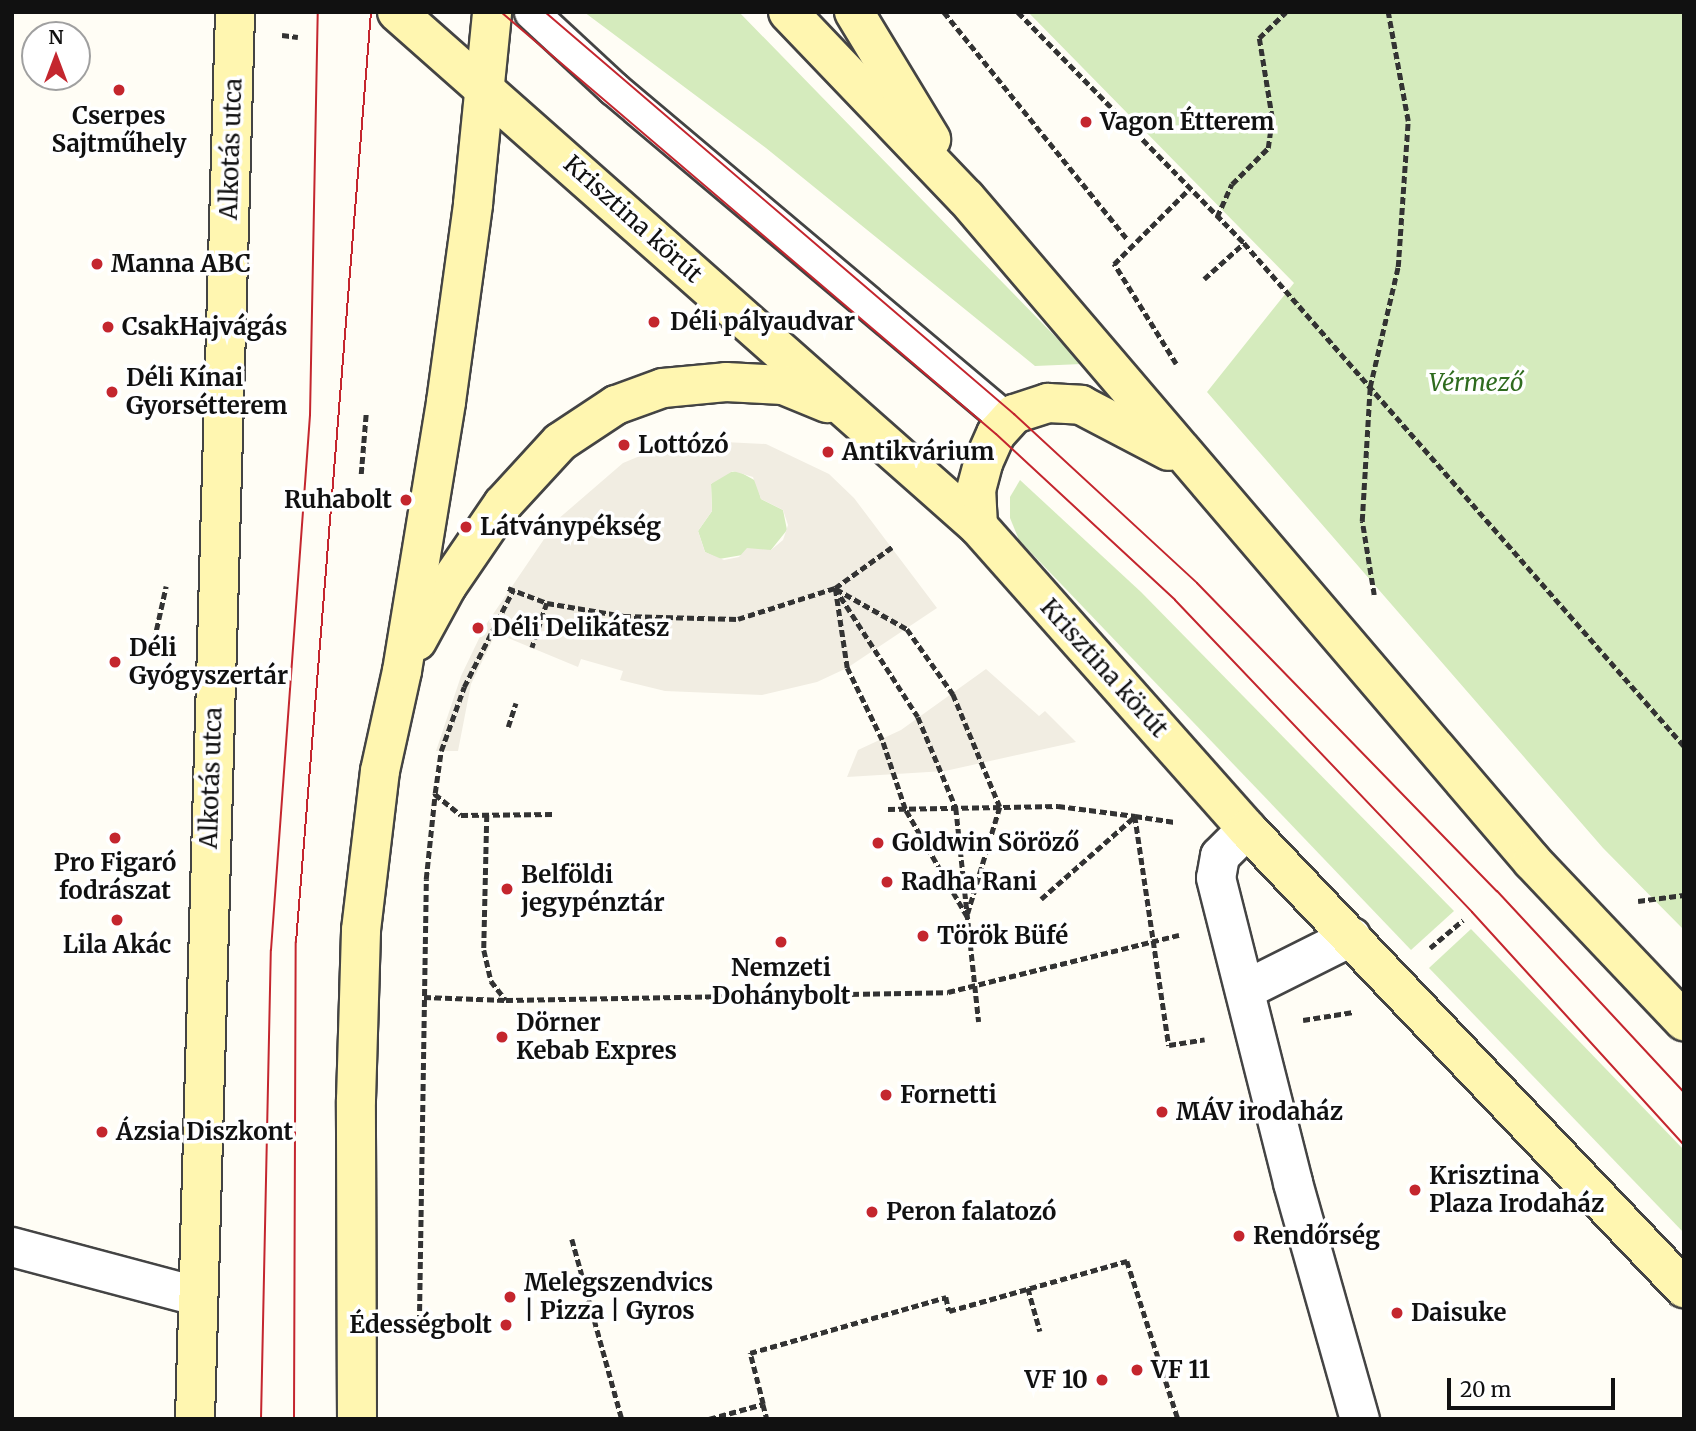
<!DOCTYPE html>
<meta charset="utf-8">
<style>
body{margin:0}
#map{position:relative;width:1696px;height:1431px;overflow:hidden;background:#fffdf5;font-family:Merriweather,serif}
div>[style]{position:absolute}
.green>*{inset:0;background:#d5ebbd}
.plaza>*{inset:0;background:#f1ede2}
.path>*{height:4.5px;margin-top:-2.25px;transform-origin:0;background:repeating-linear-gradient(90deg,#333 0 7px,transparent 0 10.5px)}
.roads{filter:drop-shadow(2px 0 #444) drop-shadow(-2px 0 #444) drop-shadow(0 2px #444) drop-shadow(0 -2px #444)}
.lane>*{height:33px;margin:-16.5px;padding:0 16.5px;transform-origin:16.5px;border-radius:16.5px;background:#fff}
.street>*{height:38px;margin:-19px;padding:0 19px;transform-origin:19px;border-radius:19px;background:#fff}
.secondary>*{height:38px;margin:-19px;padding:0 19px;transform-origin:19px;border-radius:19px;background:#fff6b0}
.tram>*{height:2px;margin:-1px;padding:0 1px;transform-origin:1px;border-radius:1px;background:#c4262e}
.dots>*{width:19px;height:19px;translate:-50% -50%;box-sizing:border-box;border:4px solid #fff;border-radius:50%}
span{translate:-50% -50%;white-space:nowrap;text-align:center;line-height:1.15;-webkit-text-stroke:7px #fff;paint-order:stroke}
.poi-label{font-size:24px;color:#111;font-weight:700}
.left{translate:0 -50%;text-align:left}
.right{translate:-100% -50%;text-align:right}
.street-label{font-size:24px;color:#111}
.park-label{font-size:24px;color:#2f6b1f;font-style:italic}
.frame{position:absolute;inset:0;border:14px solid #111;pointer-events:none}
.north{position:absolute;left:21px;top:21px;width:70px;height:70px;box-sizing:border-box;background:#fff;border:2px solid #a0a0a0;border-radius:50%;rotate:0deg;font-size:19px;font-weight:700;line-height:28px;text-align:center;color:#111}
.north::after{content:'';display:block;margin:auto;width:24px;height:32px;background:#c4262e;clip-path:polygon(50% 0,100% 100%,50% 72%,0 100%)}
.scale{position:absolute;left:1447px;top:1378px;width:168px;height:32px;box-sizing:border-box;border:4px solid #111;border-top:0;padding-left:9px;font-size:21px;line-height:24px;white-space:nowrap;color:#111;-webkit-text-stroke:5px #fff;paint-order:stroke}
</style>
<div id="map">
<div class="green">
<i style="clip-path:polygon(584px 12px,739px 12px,1082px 364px,1035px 366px,766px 148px)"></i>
<i style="clip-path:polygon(1028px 12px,1684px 12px,1684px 930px,1603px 848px,1207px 392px,1294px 283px)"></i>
<i style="clip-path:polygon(738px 471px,756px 481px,761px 499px,783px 510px,787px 530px,771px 550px,719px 559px,705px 552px,698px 531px,712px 511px,711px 484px,723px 473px)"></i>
<i style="clip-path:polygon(1020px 480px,1141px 592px,1454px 911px,1411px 950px,1019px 540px,1010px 518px,1010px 497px)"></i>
<i style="clip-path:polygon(1471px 929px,1684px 1150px,1684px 1233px,1429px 968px)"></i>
</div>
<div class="plaza">
<i style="clip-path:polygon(evenodd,704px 441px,766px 444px,829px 474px,854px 498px,937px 608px,847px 668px,817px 682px,762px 695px,665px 691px,620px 680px,623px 671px,581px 659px,578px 667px,496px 633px,471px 684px,458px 751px,436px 751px,461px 676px,485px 626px,557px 520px,623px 463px,664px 446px,704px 441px,733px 471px,753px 477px,761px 499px,783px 510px,788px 525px,783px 540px,771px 550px,747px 548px,739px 557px,724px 560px,705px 552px,698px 531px,712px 511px,711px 484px,733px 471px)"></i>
<i style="clip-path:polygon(986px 669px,1039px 716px,1045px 711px,1076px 742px,945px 771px,847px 777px,858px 750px,901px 730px)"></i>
</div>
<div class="path">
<i style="left:944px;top:12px;width:293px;rotate:51.1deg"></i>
<i style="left:1018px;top:12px;width:323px;rotate:45.6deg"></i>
<i style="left:1244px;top:243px;width:668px;rotate:48.82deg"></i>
<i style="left:282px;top:35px;width:16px;rotate:7deg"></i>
<i style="left:1217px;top:217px;width:36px;rotate:-66deg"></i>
<i style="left:1232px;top:184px;width:51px;rotate:-45deg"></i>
<i style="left:1268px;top:148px;width:30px;rotate:-82deg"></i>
<i style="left:1272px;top:118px;width:81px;rotate:-99.2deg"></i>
<i style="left:1259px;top:38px;width:37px;rotate:-44deg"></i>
<i style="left:1204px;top:279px;width:54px;rotate:-42deg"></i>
<i style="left:1176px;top:364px;width:118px;rotate:-121.8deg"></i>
<i style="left:1114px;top:264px;width:106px;rotate:-45deg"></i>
<i style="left:361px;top:474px;width:61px;rotate:-85.3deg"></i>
<i style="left:508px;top:588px;width:42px;rotate:21deg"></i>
<i style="left:547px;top:603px;width:47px;rotate:108.4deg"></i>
<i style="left:836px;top:589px;width:81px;rotate:29.4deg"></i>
<i style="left:907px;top:629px;width:80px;rotate:54.7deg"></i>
<i style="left:953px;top:694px;width:122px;rotate:67.4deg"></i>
<i style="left:1000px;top:807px;width:111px;rotate:106.8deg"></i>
<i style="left:1374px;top:595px;width:75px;rotate:-99.2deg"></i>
<i style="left:1362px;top:521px;width:134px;rotate:-86.6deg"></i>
<i style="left:1370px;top:387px;width:123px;rotate:-76.9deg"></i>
<i style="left:1398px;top:267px;width:146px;rotate:-86.1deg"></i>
<i style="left:1408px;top:121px;width:111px;rotate:-100.4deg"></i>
<i style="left:547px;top:603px;width:78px;rotate:9.6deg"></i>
<i style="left:624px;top:616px;width:114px;rotate:1.5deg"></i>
<i style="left:738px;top:619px;width:102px;rotate:-17.7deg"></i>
<i style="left:835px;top:588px;width:70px;rotate:-35.7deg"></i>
<i style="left:154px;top:640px;width:55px;rotate:-77.5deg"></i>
<i style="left:508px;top:727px;width:25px;rotate:-72deg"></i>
<i style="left:435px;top:794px;width:33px;rotate:39deg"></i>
<i style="left:461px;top:815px;width:92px;rotate:-0.6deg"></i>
<i style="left:888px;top:809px;width:170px;rotate:-1deg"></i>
<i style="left:1058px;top:806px;width:78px;rotate:7.4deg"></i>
<i style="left:1135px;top:816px;width:232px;rotate:81.6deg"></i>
<i style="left:1169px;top:1045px;width:36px;rotate:-9deg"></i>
<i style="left:487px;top:815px;width:135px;rotate:91.3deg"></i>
<i style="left:484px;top:950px;width:32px;rotate:77deg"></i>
<i style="left:491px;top:981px;width:24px;rotate:52deg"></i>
<i style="left:506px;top:1000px;width:442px;rotate:-1deg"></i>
<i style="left:948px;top:992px;width:238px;rotate:-13.9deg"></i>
<i style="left:1041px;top:899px;width:125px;rotate:-41.4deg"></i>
<i style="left:1135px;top:816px;width:40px;rotate:8.5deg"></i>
<i style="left:1638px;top:901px;width:46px;rotate:-7.4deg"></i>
<i style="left:967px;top:917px;width:125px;rotate:-119.9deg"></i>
<i style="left:905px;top:809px;width:73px;rotate:-108.4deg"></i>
<i style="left:882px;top:740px;width:80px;rotate:-115.9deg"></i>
<i style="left:847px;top:668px;width:81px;rotate:-98.5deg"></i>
<i style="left:835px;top:588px;width:153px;rotate:57.2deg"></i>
<i style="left:918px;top:717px;width:99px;rotate:67.3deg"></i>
<i style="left:956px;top:808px;width:215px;rotate:83.9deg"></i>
<i style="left:1430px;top:948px;width:43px;rotate:-40.3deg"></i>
<i style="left:424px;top:997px;width:81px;rotate:2.1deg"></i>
<i style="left:1303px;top:1020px;width:51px;rotate:-9.1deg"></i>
<i style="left:572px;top:1239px;width:187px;rotate:74.5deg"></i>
<i style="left:1028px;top:1288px;width:45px;rotate:74.4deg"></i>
<i style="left:419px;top:1332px;width:453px;rotate:-89.1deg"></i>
<i style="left:426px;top:879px;width:86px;rotate:-84deg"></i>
<i style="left:435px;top:793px;width:42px;rotate:-81.9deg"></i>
<i style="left:441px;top:751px;width:68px;rotate:-70.2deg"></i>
<i style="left:464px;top:687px;width:109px;rotate:-63.2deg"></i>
<i style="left:763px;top:1404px;width:16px;rotate:75deg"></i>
<i style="left:709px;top:1419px;width:56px;rotate:-15.5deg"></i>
<i style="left:763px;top:1404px;width:53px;rotate:-104.3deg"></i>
<i style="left:750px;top:1353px;width:204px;rotate:-15.9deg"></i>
<i style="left:946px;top:1297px;width:14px;rotate:78deg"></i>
<i style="left:949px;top:1311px;width:185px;rotate:-15.7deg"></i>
<i style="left:1127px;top:1261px;width:166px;rotate:72.1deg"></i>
</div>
<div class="roads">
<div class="lane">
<i style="left:531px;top:12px;width:112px;rotate:42.8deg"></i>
<i style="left:613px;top:88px;width:517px;rotate:40.13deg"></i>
</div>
<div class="street">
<i style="left:1247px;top:829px;width:38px;rotate:135deg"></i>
<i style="left:1220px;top:856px;width:22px;rotate:100deg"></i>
<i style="left:1216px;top:878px;width:315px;rotate:75.8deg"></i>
<i style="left:1293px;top:1183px;width:245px;rotate:74.2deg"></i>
<i style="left:1245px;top:990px;width:119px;rotate:-26.6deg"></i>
<i style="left:12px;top:1247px;width:190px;rotate:14.9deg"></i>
</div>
<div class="secondary">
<i style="left:397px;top:12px;width:776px;rotate:41.5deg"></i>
<i style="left:978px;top:526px;width:405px;rotate:48.4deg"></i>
<i style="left:1247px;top:829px;width:634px;rotate:46.41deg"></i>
<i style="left:788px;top:12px;width:257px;rotate:46.3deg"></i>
<i style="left:966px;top:198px;width:872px;rotate:49.51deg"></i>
<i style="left:1532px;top:861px;width:221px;rotate:46.5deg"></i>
<i style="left:854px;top:12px;width:149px;rotate:58.8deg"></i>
<i style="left:978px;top:526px;width:36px;rotate:-93deg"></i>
<i style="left:976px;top:490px;width:28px;rotate:-75deg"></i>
<i style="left:983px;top:463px;width:32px;rotate:-66deg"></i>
<i style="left:996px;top:434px;width:27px;rotate:-48deg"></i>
<i style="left:1014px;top:414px;width:36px;rotate:-18deg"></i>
<i style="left:1048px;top:403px;width:33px;rotate:3deg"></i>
<i style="left:1081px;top:405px;width:99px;rotate:27.6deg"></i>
<i style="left:417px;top:641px;width:63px;rotate:-61.4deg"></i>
<i style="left:447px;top:586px;width:99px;rotate:-55.7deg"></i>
<i style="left:503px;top:504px;width:84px;rotate:-47.4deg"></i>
<i style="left:560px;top:442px;width:67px;rotate:-33.5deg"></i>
<i style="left:616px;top:405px;width:50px;rotate:-19.9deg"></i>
<i style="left:663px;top:388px;width:63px;rotate:-5.4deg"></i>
<i style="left:726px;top:382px;width:57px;rotate:3deg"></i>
<i style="left:783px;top:385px;width:48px;rotate:22.2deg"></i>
<i style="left:195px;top:1419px;width:1408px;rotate:-88.37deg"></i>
<i style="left:357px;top:1419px;width:319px;rotate:-90.2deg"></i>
<i style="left:356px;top:1100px;width:170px;rotate:-88.3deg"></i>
<i style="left:361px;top:930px;width:160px;rotate:-83.2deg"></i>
<i style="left:380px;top:771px;width:102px;rotate:-77.6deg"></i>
<i style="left:402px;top:671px;width:273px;rotate:-80.7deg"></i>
<i style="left:446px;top:402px;width:200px;rotate:-82.2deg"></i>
<i style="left:473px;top:204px;width:193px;rotate:-84.3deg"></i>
</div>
</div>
<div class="tram">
<i style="left:501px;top:12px;width:650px;rotate:40.45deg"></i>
<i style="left:996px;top:434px;width:244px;rotate:42.8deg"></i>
<i style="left:1175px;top:600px;width:431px;rotate:46.4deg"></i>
<i style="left:1472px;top:912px;width:315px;rotate:47.7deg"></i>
<i style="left:545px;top:12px;width:618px;rotate:40.6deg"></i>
<i style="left:1014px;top:414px;width:249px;rotate:42.7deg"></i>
<i style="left:1197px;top:583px;width:430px;rotate:45.8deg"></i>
<i style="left:1497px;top:891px;width:275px;rotate:47.1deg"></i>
<i style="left:261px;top:1419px;width:469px;rotate:-88.8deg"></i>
<i style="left:271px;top:950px;width:536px;rotate:-85.83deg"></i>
<i style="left:310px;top:415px;width:403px;rotate:-88.9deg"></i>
<i style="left:294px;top:1419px;width:477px;rotate:-89.8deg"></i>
<i style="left:296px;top:942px;width:933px;rotate:-85.39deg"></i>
</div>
<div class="dots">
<i style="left:119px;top:90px;background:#c4262e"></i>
<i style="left:1086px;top:122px;background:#c4262e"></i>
<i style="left:97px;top:264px;background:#c4262e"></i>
<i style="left:654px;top:322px;background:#c4262e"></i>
<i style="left:108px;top:327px;background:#c4262e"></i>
<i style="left:112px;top:392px;background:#c4262e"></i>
<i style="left:624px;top:445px;background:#c4262e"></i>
<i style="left:828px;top:452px;background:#c4262e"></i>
<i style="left:406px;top:500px;background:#c4262e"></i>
<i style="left:466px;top:527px;background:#c4262e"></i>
<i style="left:478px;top:628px;background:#c4262e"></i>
<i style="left:115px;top:662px;background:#c4262e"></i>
<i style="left:115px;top:838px;background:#c4262e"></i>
<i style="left:878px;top:843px;background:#c4262e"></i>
<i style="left:887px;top:882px;background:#c4262e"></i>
<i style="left:507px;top:889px;background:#c4262e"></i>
<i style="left:117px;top:920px;background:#c4262e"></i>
<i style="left:923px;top:936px;background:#c4262e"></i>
<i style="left:781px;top:942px;background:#c4262e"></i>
<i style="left:502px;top:1037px;background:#c4262e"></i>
<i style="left:886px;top:1095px;background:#c4262e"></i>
<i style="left:1162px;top:1112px;background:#c4262e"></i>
<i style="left:102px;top:1132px;background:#c4262e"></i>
<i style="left:1415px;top:1190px;background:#c4262e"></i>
<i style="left:872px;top:1212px;background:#c4262e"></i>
<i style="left:1239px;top:1236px;background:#c4262e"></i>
<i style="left:510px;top:1297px;background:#c4262e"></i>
<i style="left:1397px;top:1313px;background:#c4262e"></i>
<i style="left:506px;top:1325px;background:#c4262e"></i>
<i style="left:1137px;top:1370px;background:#c4262e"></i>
<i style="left:1102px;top:1380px;background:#c4262e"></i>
</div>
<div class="poi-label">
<span style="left:119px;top:130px">Cserpes<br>Sajtműhely</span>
<span class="left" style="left:1100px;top:122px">Vagon Étterem</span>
<span class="left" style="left:111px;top:264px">Manna ABC</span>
<span class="left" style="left:670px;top:322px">Déli pályaudvar</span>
<span class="left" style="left:122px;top:327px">CsakHajvágás</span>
<span class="left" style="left:126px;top:392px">Déli Kínai<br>Gyorsétterem</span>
<span class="left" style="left:638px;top:445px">Lottózó</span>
<span class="left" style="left:842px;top:452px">Antikvárium</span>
<span class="right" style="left:392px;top:500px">Ruhabolt</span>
<span class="left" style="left:480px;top:527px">Látványpékség</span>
<span class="left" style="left:492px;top:628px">Déli Delikátesz</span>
<span class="left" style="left:129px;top:662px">Déli<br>Gyógyszertár</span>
<span class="left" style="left:892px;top:843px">Goldwin Söröző</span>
<span style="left:115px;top:877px">Pro Figaró<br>fodrászat</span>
<span class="left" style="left:521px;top:889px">Belföldi<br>jegypénztár</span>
<span class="left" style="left:901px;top:882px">Radha Rani</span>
<span class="left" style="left:937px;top:936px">Török Büfé</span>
<span style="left:117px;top:945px">Lila Akác</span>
<span style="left:781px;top:982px">Nemzeti<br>Dohánybolt</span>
<span class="left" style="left:516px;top:1037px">Dörner<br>Kebab Expres</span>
<span class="left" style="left:900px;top:1095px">Fornetti</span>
<span class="left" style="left:1176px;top:1112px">MÁV irodaház</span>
<span class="left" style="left:116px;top:1132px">Ázsia Diszkont</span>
<span class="left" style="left:1429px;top:1190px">Krisztina<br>Plaza Irodaház</span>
<span class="left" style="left:886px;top:1212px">Peron falatozó</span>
<span class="left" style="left:1253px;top:1236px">Rendőrség</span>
<span class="left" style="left:524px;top:1297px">Melegszendvics<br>| Pizza | Gyros</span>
<span class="left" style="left:1411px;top:1313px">Daisuke</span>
<span class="right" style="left:492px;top:1325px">Édességbolt</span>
<span class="left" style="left:1151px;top:1370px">VF 11</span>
<span class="right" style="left:1088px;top:1380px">VF 10</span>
</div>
<div class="street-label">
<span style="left:231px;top:149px;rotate:-88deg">Alkotás utca</span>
<span style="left:633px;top:219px;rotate:42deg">Krisztina körút</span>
<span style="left:1104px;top:668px;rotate:48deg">Krisztina körút</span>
<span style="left:211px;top:778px;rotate:-88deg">Alkotás utca</span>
</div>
<div class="park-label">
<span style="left:1476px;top:383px">Vérmező</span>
</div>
<div class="frame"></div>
<div class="north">N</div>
<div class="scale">20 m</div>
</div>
